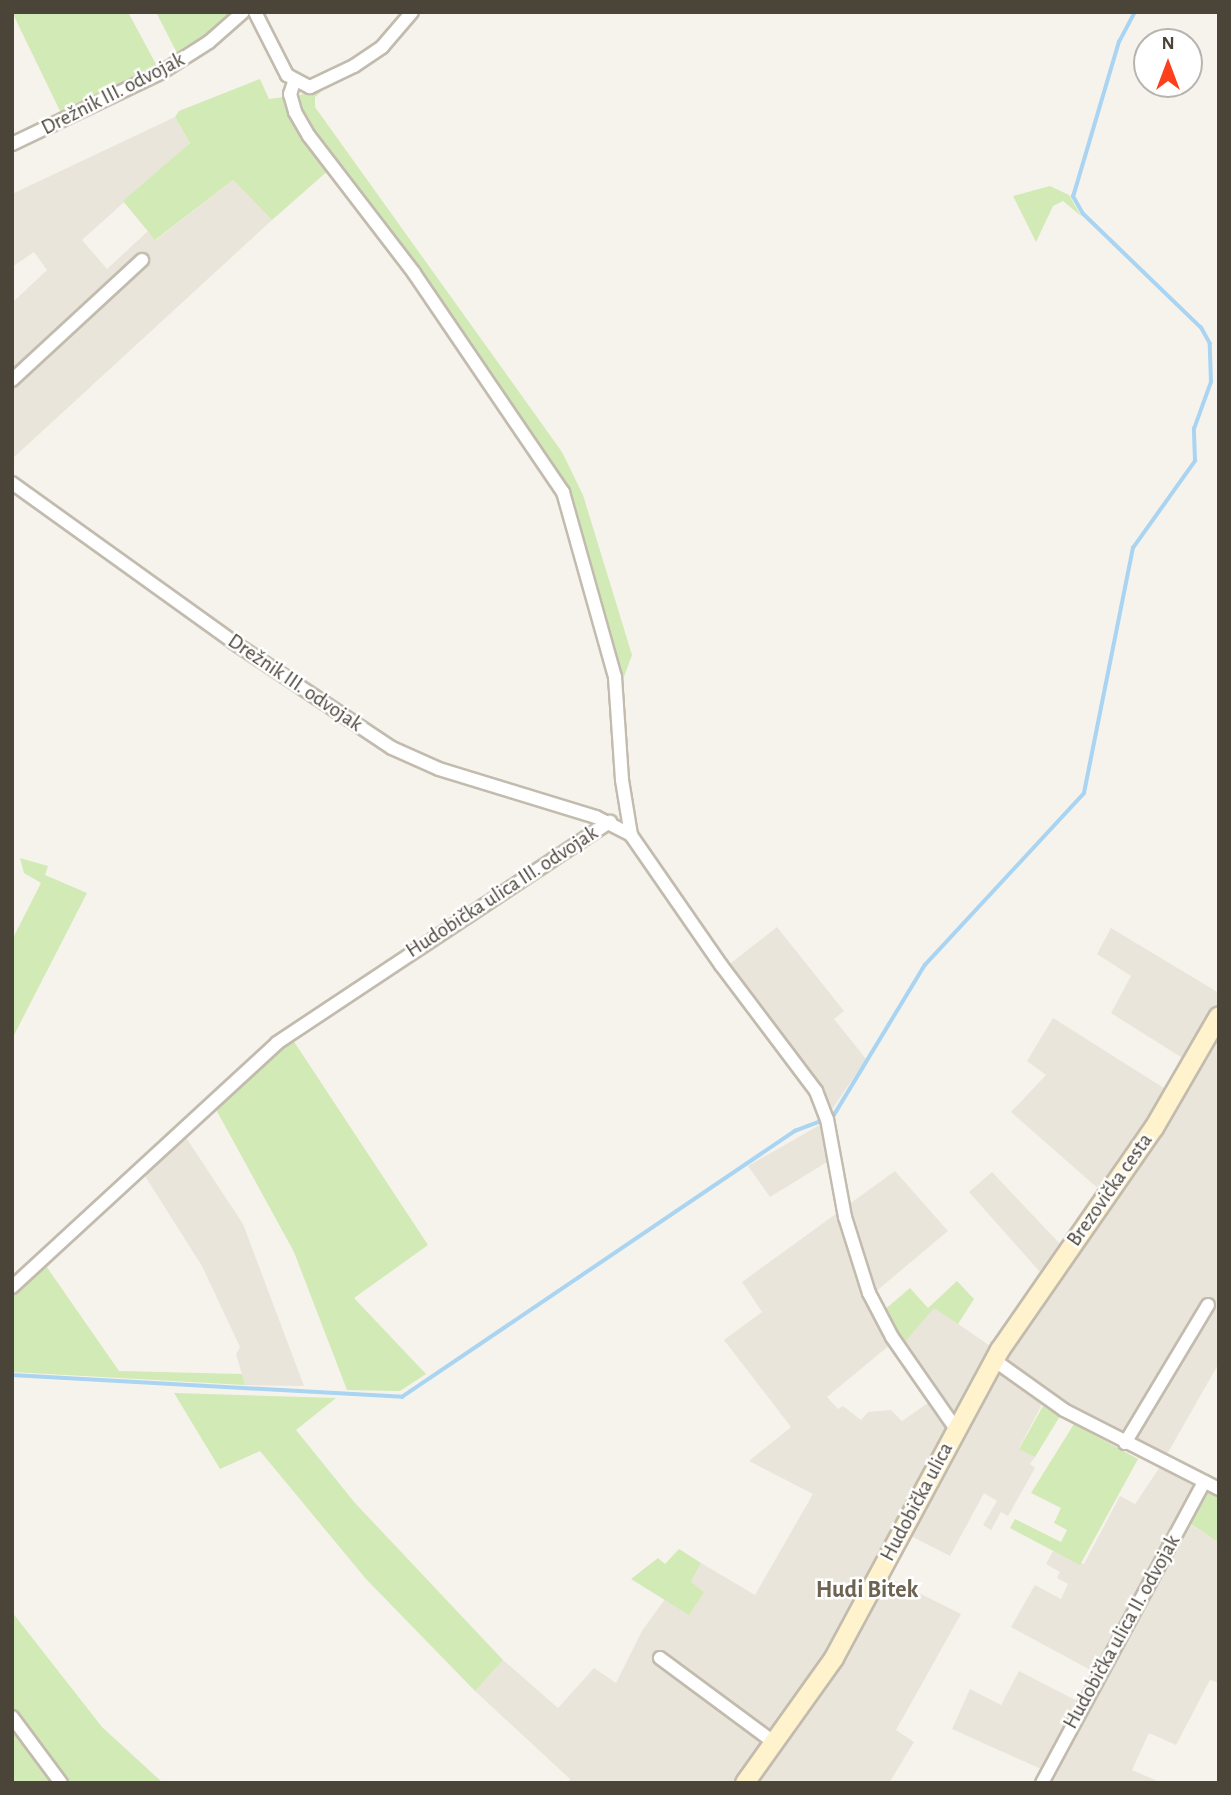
<!DOCTYPE html>
<meta charset="utf-8">
<style>
body{margin:0}
#map{position:relative;width:1231px;height:1795px;overflow:hidden;background:#f6f3ec;font-family:"Alegreya Sans",sans-serif}
div>[style]{position:absolute}
.residential>*{inset:0;background:#eae5da}
.green>*{inset:0;background:#d2eab5}
.stream>*{height:3.5px;margin:-1.75px;padding:0 1.75px;transform-origin:1.75px;border-radius:1.75px;background:#a9d4f2}
.roads{filter:drop-shadow(2px 0 #c2bbae) drop-shadow(-2px 0 #c2bbae) drop-shadow(0 2px #c2bbae) drop-shadow(0 -2px #c2bbae)}
.minor>*{height:12px;margin:-6px;padding:0 6px;transform-origin:6px;border-radius:6px;background:#fff}
.secondary>*{height:18px;margin:-9px;padding:0 9px;transform-origin:9px;border-radius:9px;background:#fff3cd}
span{translate:-50% -50%;white-space:nowrap;text-align:center;line-height:1.15;-webkit-text-stroke:5px #fff;paint-order:stroke}
.street-label{font-size:21px;color:#4b4439}
.quarter-label{font-size:24px;color:#6e6250;font-weight:700}
.frame{position:absolute;inset:0;border:14px solid #4b4439;pointer-events:none}
.north{position:absolute;left:1133px;top:28px;width:70px;height:70px;box-sizing:border-box;background:#fff;border:2px solid #b7b4b0;border-radius:50%;rotate:0deg;font-size:19px;font-weight:700;line-height:28px;text-align:center;color:#4b4439}
.north::after{content:'';display:block;margin:auto;width:24px;height:32px;background:#fc3f1d;clip-path:polygon(50% 0,100% 100%,50% 72%,0 100%)}
</style>
<div id="map">
<div class="residential">
<i style="clip-path:polygon(175px 117px,190px 143px,82px 240px,107px 269px,148px 231px,156px 240px,233px 180px,272px 220px,12px 459px,12px 303px,47px 270px,34px 252px,12px 267px,12px 194px)"></i>
<i style="clip-path:polygon(777px 927px,844px 1011px,834px 1019px,866px 1059px,831px 1111px,817px 1081px,727px 966px)"></i>
<i style="clip-path:polygon(evenodd,1111px 928px,1219px 993px,1219px 1363px,1166px 1456px,1048px 1393px,1019px 1448px,1035px 1457px,1030px 1464px,1035px 1468px,1008px 1516px,1001px 1512px,991px 1530px,983px 1525px,997px 1501px,984px 1493px,950px 1556px,911px 1536px,887px 1577px,961px 1614px,896px 1730px,914px 1742px,889px 1783px,568px 1783px,570px 1779px,475px 1691px,503px 1660px,558px 1708px,594px 1668px,616px 1683px,642px 1631px,665px 1599px,689px 1615px,691px 1582px,701px 1563px,755px 1595px,813px 1494px,749px 1461px,791px 1427px,724px 1340px,762px 1312px,742px 1282px,895px 1171px,948px 1231px,874px 1293px,882px 1311px,934px 1307px,990px 1346px,1040px 1272px,969px 1192px,992px 1172px,1061px 1245px,1101px 1191px,1011px 1112px,1046px 1075px,1027px 1061px,1053px 1018px,1167px 1090px,1184px 1059px,1111px 1013px,1131px 976px,1097px 954px,1111px 928px,891px 1344px,928px 1403px,902px 1421px,891px 1410px,868px 1412px,861px 1420px,843px 1406px,838px 1409px,827px 1397px,891px 1344px)"></i>
<i style="clip-path:polygon(823px 1123px,827px 1162px,770px 1197px,748px 1166px)"></i>
<i style="clip-path:polygon(183px 1133px,243px 1224px,304px 1386px,245px 1385px,236px 1354px,240px 1347px,202px 1266px,145px 1176px)"></i>
<i style="clip-path:polygon(1160px 1467px,1194px 1484px,1181px 1518px,1219px 1543px,1219px 1683px,1210px 1680px,1176px 1745px,1149px 1733px,1132px 1770px,1162px 1783px,1046px 1783px,1050px 1773px,952px 1729px,970px 1689px,1001px 1705px,1019px 1671px,1079px 1702px,1096px 1673px,1011px 1627px,1035px 1585px,1061px 1599px,1068px 1584px,1057px 1578px,1060px 1572px,1046px 1564px,1053px 1551px,1084px 1564px,1120px 1496px,1135px 1504px)"></i>
</div>
<div class="green">
<i style="clip-path:polygon(12px 12px,128px 12px,158px 68px,61px 113px)"></i>
<i style="clip-path:polygon(156px 12px,234px 12px,178px 55px)"></i>
<i style="clip-path:polygon(260px 79px,269px 99px,285px 97px,330px 169px,272px 220px,233px 180px,155px 240px,123px 201px,190px 143px,175px 117px,179px 111px)"></i>
<i style="clip-path:polygon(322px 91px,315px 97px,315px 107px,562px 452px,583px 495px,632px 655px,621px 685px,567px 491px,557px 471px,418px 271px,313px 132px,297px 99px,298px 95px)"></i>
<i style="clip-path:polygon(1050px 186px,1069px 195px,1081px 216px,1063px 201px,1053px 206px,1036px 242px,1013px 196px)"></i>
<i style="clip-path:polygon(20px 858px,48px 866px,45px 875px,87px 893px,12px 1039px,12px 940px,41px 883px,24px 873px)"></i>
<i style="clip-path:polygon(291px 1037px,428px 1245px,354px 1298px,426px 1374px,400px 1391px,347px 1390px,294px 1252px,213px 1104px)"></i>
<i style="clip-path:polygon(44px 1263px,119px 1371px,242px 1374px,245px 1385px,12px 1372px,12px 1292px)"></i>
<i style="clip-path:polygon(957px 1281px,974px 1299px,958px 1324px,934px 1308px,903px 1344px,883px 1311px,910px 1288px,928px 1308px)"></i>
<i style="clip-path:polygon(174px 1393px,336px 1398px,296px 1430px,355px 1503px,503px 1660px,475px 1691px,366px 1579px,260px 1451px,220px 1469px)"></i>
<i style="clip-path:polygon(1043px 1406px,1060px 1416px,1035px 1457px,1019px 1449px)"></i>
<i style="clip-path:polygon(1074px 1424px,1138px 1459px,1080px 1565px,1010px 1528px,1015px 1519px,1061px 1542px,1067px 1530px,1054px 1523px,1061px 1508px,1031px 1493px)"></i>
<i style="clip-path:polygon(1205px 1492px,1219px 1494px,1219px 1543px,1188px 1522px)"></i>
<i style="clip-path:polygon(679px 1549px,701px 1563px,691px 1582px,704px 1592px,689px 1615px,631px 1579px,658px 1558px,665px 1564px)"></i>
<i style="clip-path:polygon(12px 1612px,102px 1727px,163px 1783px,66px 1783px,12px 1712px)"></i>
<i style="clip-path:polygon(12px 1724px,56px 1783px,12px 1783px)"></i>
</div>
<div class="stream">
<i style="left:834px;top:1115px;width:175px;rotate:-58.8deg"></i>
<i style="left:925px;top:965px;width:234px;rotate:-47.2deg"></i>
<i style="left:1084px;top:793px;width:250px;rotate:-78.7deg"></i>
<i style="left:1133px;top:548px;width:107px;rotate:-54.5deg"></i>
<i style="left:1195px;top:461px;width:32px;rotate:-92deg"></i>
<i style="left:1194px;top:429px;width:50px;rotate:-70.1deg"></i>
<i style="left:1211px;top:382px;width:38px;rotate:-92deg"></i>
<i style="left:1210px;top:344px;width:18px;rotate:-119deg"></i>
<i style="left:1201px;top:328px;width:164px;rotate:-136deg"></i>
<i style="left:1083px;top:214px;width:20px;rotate:-120deg"></i>
<i style="left:1073px;top:197px;width:162px;rotate:-73.5deg"></i>
<i style="left:1119px;top:42px;width:34px;rotate:-62deg"></i>
<i style="left:12px;top:1375px;width:391px;rotate:3.2deg"></i>
<i style="left:402px;top:1397px;width:475px;rotate:-34.1deg"></i>
<i style="left:795px;top:1131px;width:30px;rotate:-21deg"></i>
</div>
<div class="roads">
<div class="minor">
<i style="left:255px;top:12px;width:71px;rotate:63.1deg"></i>
<i style="left:287px;top:75px;width:26px;rotate:28deg"></i>
<i style="left:310px;top:87px;width:49px;rotate:-25.5deg"></i>
<i style="left:354px;top:66px;width:34px;rotate:-34deg"></i>
<i style="left:382px;top:47px;width:46px;rotate:-49.4deg"></i>
<i style="left:294px;top:82px;width:13px;rotate:108deg"></i>
<i style="left:290px;top:94px;width:19px;rotate:74deg"></i>
<i style="left:295px;top:112px;width:28px;rotate:60deg"></i>
<i style="left:309px;top:136px;width:173px;rotate:52.5deg"></i>
<i style="left:414px;top:273px;width:265px;rotate:55.8deg"></i>
<i style="left:563px;top:492px;width:192px;rotate:74.3deg"></i>
<i style="left:615px;top:677px;width:103px;rotate:86.1deg"></i>
<i style="left:622px;top:780px;width:56px;rotate:80.7deg"></i>
<i style="left:12px;top:144px;width:166px;rotate:-25.6deg"></i>
<i style="left:162px;top:72px;width:56px;rotate:-32.6deg"></i>
<i style="left:209px;top:42px;width:45px;rotate:-41.4deg"></i>
<i style="left:12px;top:380px;width:177px;rotate:-42.7deg"></i>
<i style="left:12px;top:483px;width:272px;rotate:35.7deg"></i>
<i style="left:233px;top:642px;width:191px;rotate:33.7deg"></i>
<i style="left:392px;top:748px;width:51px;rotate:24.1deg"></i>
<i style="left:439px;top:769px;width:164px;rotate:17deg"></i>
<i style="left:596px;top:817px;width:39px;rotate:27deg"></i>
<i style="left:631px;top:835px;width:158px;rotate:55.3deg"></i>
<i style="left:721px;top:965px;width:158px;rotate:53deg"></i>
<i style="left:816px;top:1091px;width:30px;rotate:69deg"></i>
<i style="left:827px;top:1119px;width:100px;rotate:79.6deg"></i>
<i style="left:845px;top:1217px;width:80px;rotate:72.5deg"></i>
<i style="left:869px;top:1293px;width:50px;rotate:62.4deg"></i>
<i style="left:892px;top:1337px;width:112px;rotate:55.2deg"></i>
<i style="left:12px;top:1287px;width:360px;rotate:-42.6deg"></i>
<i style="left:277px;top:1043px;width:400px;rotate:-33.6deg"></i>
<i style="left:994px;top:1360px;width:86px;rotate:35.5deg"></i>
<i style="left:1064px;top:1410px;width:174px;rotate:27deg"></i>
<i style="left:1125px;top:1443px;width:161px;rotate:-59deg"></i>
<i style="left:660px;top:1658px;width:143px;rotate:36.5deg"></i>
<i style="left:12px;top:1717px;width:82px;rotate:53.4deg"></i>
<i style="left:1042px;top:1783px;width:342px;rotate:-61.7deg"></i>
</div>
<div class="secondary">
<i style="left:745px;top:1783px;width:153px;rotate:-54.5deg"></i>
<i style="left:834px;top:1658px;width:350px;rotate:-61.7deg"></i>
<i style="left:1000px;top:1350px;width:270px;rotate:-55.3deg"></i>
<i style="left:1154px;top:1128px;width:129px;rotate:-59.9deg"></i>
</div>
</div>
<div class="street-label">
<span style="left:113px;top:94px;rotate:-27deg">Drežnik III. odvojak</span>
<span style="left:295px;top:683px;rotate:34deg">Drežnik III. odvojak</span>
<span style="left:502px;top:892px;rotate:-33deg">Hudobička ulica III. odvojak</span>
<span style="left:1110px;top:1190px;rotate:-55deg">Brezovička cesta</span>
<span style="left:917px;top:1502px;rotate:-62deg">Hudobička ulica</span>
<span style="left:1122px;top:1632px;rotate:-61deg">Hudobička ulica II. odvojak</span>
</div>
<div class="quarter-label">
<span style="left:867px;top:1591px">Hudi Bitek</span>
</div>
<div class="frame"></div>
<div class="north">N</div>
</div>
